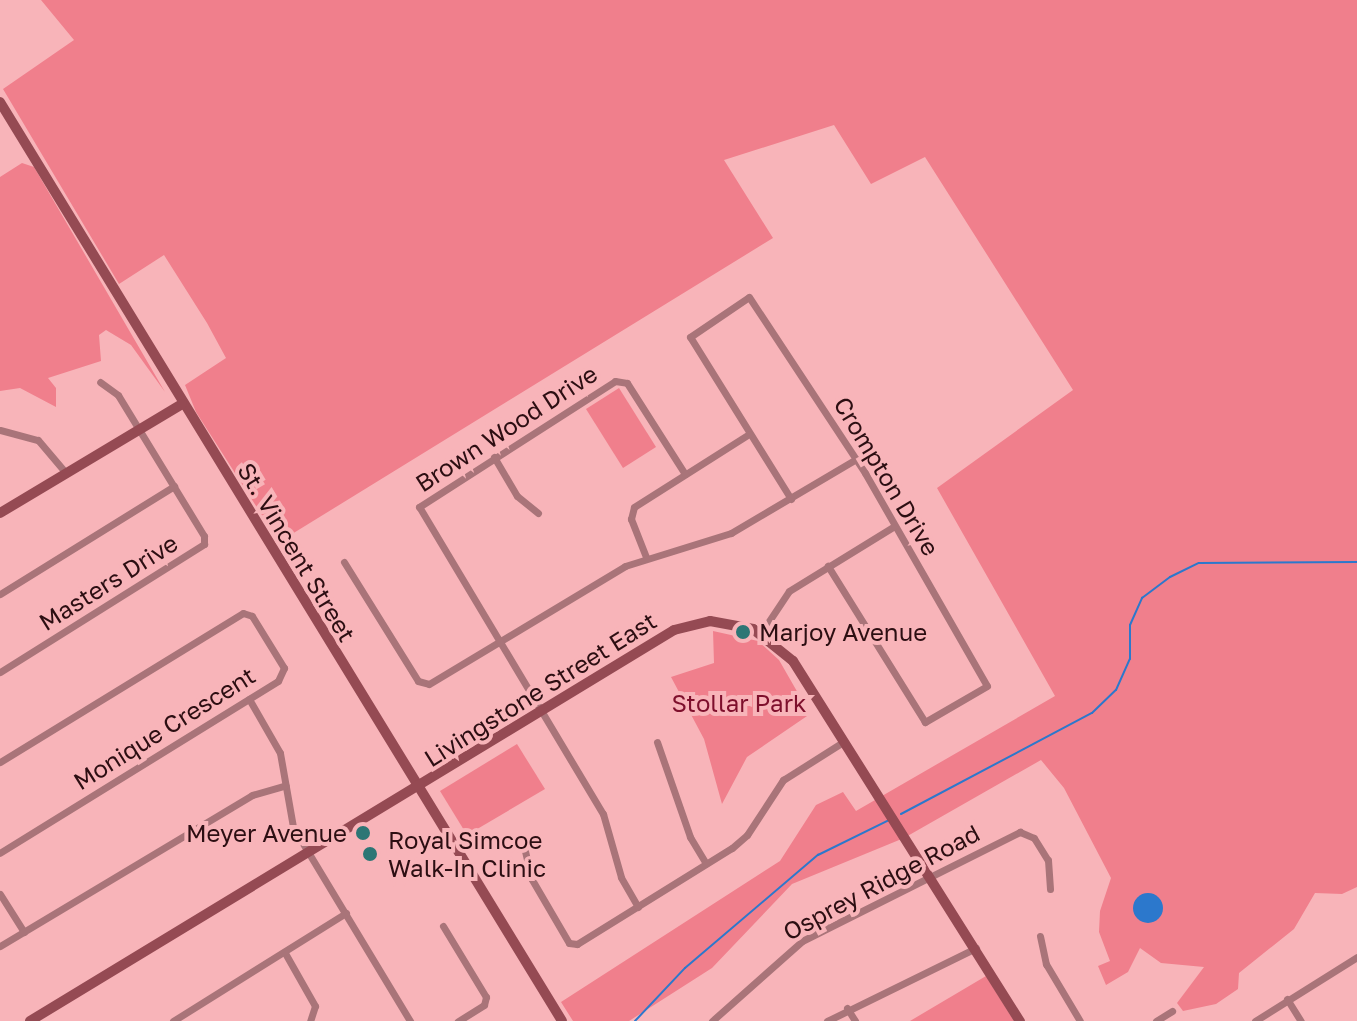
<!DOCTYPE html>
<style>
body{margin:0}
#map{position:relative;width:1357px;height:1021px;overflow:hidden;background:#f8b4b9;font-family:"Golos Text",sans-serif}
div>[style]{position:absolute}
.green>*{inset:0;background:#f07f8c}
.water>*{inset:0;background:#2c78cc}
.round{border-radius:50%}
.stream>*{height:2px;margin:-1px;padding:0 1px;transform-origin:1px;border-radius:1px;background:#2c78cc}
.street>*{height:7px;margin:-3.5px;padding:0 3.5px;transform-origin:3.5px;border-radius:3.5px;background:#a97479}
.secondary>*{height:10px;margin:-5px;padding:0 5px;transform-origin:5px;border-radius:5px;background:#954a53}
.dots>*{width:22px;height:22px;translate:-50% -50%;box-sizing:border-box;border:4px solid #f8b4b9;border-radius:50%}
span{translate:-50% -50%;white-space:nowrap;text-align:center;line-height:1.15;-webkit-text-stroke:8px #f8b4b9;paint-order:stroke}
.street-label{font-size:24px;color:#2c0e12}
.poi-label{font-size:24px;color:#2c0e12}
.left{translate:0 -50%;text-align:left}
.right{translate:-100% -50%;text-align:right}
.park-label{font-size:24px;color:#7e0f2c}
</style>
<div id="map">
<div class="green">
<i style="clip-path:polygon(41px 0,1357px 0,1357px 887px,1342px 894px,1315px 893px,1294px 929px,1239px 973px,1238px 989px,1216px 1004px,1183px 1011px,1177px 1003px,1204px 967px,1161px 963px,1140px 948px,1128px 972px,1106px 985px,1098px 966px,1110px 961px,1099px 932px,1100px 911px,1111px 878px,1064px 788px,1041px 760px,904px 838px,792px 884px,712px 968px,629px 1021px,573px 1021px,561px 1002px,780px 861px,816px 805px,843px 792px,856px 811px,1055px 696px,937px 488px,1073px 390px,925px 157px,871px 184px,834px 125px,724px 160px,773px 238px,279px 542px,196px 412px,185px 385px,226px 358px,207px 323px,164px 255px,119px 284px,3px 89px,74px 40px)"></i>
<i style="clip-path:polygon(22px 163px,34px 167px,165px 392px,131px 345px,106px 330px,99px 335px,101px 361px,48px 378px,56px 388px,56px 407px,20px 388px,0 391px,0 177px)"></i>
<i style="clip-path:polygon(619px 388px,656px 447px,623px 468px,586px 409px)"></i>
<i style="clip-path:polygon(713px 631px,758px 641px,779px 660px,810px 714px,747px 757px,722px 804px,704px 739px,671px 677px,714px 663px)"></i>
<i style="clip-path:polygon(517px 744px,545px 789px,467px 835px,440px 791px)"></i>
<i style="clip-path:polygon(986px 976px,1014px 1021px,910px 1021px)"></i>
</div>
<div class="water">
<i class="round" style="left:1133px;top:893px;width:30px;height:30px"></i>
</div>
<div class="stream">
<i style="left:901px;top:814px;width:216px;rotate:-27.9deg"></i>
<i style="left:1092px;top:713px;width:33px;rotate:-44deg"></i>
<i style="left:1116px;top:690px;width:34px;rotate:-66deg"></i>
<i style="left:1130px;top:659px;width:34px;rotate:-90deg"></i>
<i style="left:1130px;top:625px;width:30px;rotate:-66deg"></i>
<i style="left:1142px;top:598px;width:35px;rotate:-37deg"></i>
<i style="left:1170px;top:577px;width:32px;rotate:-26deg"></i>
<i style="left:1199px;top:563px;width:158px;rotate:-0.4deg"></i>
<i style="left:635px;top:1021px;width:73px;rotate:-46.7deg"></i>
<i style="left:685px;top:968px;width:175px;rotate:-40.4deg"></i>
<i style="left:818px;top:855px;width:79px;rotate:-26.2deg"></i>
</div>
<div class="street">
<i style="left:0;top:430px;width:39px;rotate:15deg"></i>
<i style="left:38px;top:440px;width:42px;rotate:49.8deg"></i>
<i style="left:494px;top:457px;width:45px;rotate:59.5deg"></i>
<i style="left:517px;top:496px;width:27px;rotate:39deg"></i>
<i style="left:791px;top:499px;width:191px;rotate:-121.9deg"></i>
<i style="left:690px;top:337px;width:71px;rotate:-34.1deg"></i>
<i style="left:749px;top:297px;width:211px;rotate:56.6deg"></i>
<i style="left:865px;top:473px;width:245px;rotate:60.2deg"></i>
<i style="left:987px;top:686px;width:72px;rotate:149.9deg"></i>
<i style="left:925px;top:722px;width:184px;rotate:-121.9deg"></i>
<i style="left:646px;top:557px;width:41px;rotate:-111.5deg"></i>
<i style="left:631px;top:519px;width:12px;rotate:-76deg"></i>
<i style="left:634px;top:507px;width:136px;rotate:-32.4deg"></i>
<i style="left:344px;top:562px;width:140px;rotate:58.1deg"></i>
<i style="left:418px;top:681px;width:11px;rotate:15deg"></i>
<i style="left:429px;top:684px;width:229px;rotate:-31deg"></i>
<i style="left:625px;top:566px;width:111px;rotate:-17.3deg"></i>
<i style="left:731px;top:533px;width:145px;rotate:-30.6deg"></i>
<i style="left:0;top:594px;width:205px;rotate:-31.8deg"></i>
<i style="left:761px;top:633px;width:50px;rotate:-56.3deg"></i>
<i style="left:789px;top:591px;width:122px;rotate:-31.6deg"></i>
<i style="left:0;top:672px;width:241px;rotate:-32.1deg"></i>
<i style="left:204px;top:544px;width:8px;rotate:-90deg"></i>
<i style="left:204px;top:536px;width:165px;rotate:-121.4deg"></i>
<i style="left:118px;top:395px;width:22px;rotate:-144deg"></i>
<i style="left:249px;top:699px;width:62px;rotate:60.1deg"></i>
<i style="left:280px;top:753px;width:75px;rotate:80deg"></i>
<i style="left:293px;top:827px;width:227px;rotate:58.9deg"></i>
<i style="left:657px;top:742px;width:101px;rotate:70.8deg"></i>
<i style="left:690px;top:837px;width:31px;rotate:59deg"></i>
<i style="left:0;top:762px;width:285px;rotate:-31.5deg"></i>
<i style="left:243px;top:613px;width:9px;rotate:18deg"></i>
<i style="left:252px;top:616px;width:61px;rotate:58.4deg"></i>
<i style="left:284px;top:668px;width:14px;rotate:115deg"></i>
<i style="left:278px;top:681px;width:327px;rotate:148.3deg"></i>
<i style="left:525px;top:851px;width:28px;rotate:77deg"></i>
<i style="left:531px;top:878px;width:75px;rotate:59.7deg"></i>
<i style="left:569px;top:943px;width:8px;rotate:7deg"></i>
<i style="left:577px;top:944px;width:182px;rotate:-31.8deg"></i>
<i style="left:732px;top:848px;width:20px;rotate:-41deg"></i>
<i style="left:747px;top:835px;width:66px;rotate:-56.8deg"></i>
<i style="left:783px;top:780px;width:71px;rotate:-32.3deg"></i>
<i style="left:0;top:894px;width:45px;rotate:57.7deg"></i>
<i style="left:638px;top:907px;width:34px;rotate:-120deg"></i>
<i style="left:621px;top:877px;width:66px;rotate:-105.9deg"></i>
<i style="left:603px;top:814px;width:358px;rotate:-120.9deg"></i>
<i style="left:419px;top:507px;width:233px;rotate:-32.7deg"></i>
<i style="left:615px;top:381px;width:12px;rotate:9deg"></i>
<i style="left:627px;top:383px;width:108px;rotate:57.5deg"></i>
<i style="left:443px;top:926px;width:83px;rotate:58.8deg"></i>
<i style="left:486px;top:997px;width:8px;rotate:104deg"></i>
<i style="left:484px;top:1005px;width:31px;rotate:148deg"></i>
<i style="left:1040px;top:936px;width:29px;rotate:78deg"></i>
<i style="left:1046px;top:964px;width:66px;rotate:59.2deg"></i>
<i style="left:0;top:946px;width:294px;rotate:-30.9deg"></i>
<i style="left:252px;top:795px;width:35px;rotate:-16deg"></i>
<i style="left:285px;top:953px;width:61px;rotate:60.5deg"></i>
<i style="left:315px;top:1006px;width:16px;rotate:108deg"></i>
<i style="left:1287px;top:999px;width:26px;rotate:58deg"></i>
<i style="left:847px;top:1008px;width:15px;rotate:58deg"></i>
<i style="left:173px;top:1021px;width:204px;rotate:-32deg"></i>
<i style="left:712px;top:1021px;width:120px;rotate:-41.6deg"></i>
<i style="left:802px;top:941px;width:244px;rotate:-26.6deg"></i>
<i style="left:1020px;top:832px;width:15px;rotate:23deg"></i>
<i style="left:1034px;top:838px;width:26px;rotate:58deg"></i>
<i style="left:1048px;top:860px;width:29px;rotate:86deg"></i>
<i style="left:827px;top:1021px;width:166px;rotate:-26.1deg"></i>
<i style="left:1156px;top:1021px;width:19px;rotate:-32deg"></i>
<i style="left:1255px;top:1021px;width:120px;rotate:-32.1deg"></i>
</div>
<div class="secondary">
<i style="left:0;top:102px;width:1077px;rotate:58.55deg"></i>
<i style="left:0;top:513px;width:212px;rotate:-30.9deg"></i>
<i style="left:30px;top:1021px;width:753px;rotate:-31.26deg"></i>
<i style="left:674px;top:630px;width:37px;rotate:-14deg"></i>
<i style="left:710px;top:621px;width:44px;rotate:10.5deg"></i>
<i style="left:753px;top:629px;width:51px;rotate:38.7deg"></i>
<i style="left:793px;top:661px;width:426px;rotate:57.8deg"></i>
</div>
<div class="dots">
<i style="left:743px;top:632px;background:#2d7675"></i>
<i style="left:363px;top:833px;background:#2d7675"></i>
<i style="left:370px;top:854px;background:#2d7675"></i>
</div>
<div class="street-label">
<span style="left:506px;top:428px;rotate:-33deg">Brown Wood Drive</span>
<span style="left:887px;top:476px;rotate:59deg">Crompton Drive</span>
<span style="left:297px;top:552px;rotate:59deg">St. Vincent Street</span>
<span style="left:108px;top:582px;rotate:-32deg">Masters Drive</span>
<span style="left:540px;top:689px;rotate:-32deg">Livingstone Street East</span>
<span style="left:164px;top:728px;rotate:-32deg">Monique Crescent</span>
<span style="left:881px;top:882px;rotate:-28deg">Osprey Ridge Road</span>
</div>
<div class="poi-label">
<span class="left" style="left:759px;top:632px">Marjoy Avenue</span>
<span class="right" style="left:347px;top:833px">Meyer Avenue</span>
<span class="left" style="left:388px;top:854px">Royal Simcoe<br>Walk-In Clinic</span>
</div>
<div class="park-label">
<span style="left:739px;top:703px">Stollar Park</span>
</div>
</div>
